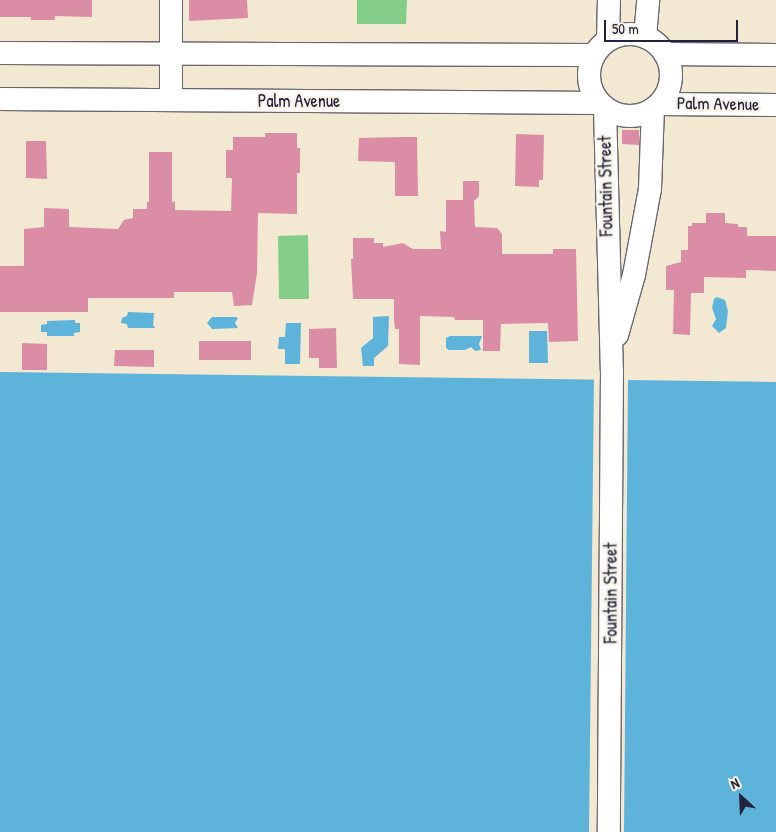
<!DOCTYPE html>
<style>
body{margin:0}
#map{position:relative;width:776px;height:832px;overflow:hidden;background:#f3e8d2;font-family:"Patrick Hand",sans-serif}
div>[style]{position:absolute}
.green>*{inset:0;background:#84cd89}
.water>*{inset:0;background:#5eb3da}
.pier>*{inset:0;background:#f3e8d2}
.building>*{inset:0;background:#dc8da6}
.roads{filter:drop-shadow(1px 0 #6b6770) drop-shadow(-1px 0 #6b6770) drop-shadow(0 1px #6b6770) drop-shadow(0 -1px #6b6770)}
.minor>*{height:22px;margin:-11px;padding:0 11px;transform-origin:11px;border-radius:11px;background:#fff}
.minor>.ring{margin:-11px;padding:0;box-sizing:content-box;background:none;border:22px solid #fff;border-radius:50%}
span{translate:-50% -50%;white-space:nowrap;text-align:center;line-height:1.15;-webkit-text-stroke:5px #f7f3e8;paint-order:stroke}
.street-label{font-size:18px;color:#22223b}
.north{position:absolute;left:716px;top:772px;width:50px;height:50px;-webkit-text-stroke:4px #f7f3e8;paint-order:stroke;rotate:335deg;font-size:14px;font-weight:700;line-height:20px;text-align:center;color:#22223b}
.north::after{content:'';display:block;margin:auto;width:18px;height:22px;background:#22223b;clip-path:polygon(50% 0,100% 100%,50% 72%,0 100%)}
.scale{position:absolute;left:604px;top:20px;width:134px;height:22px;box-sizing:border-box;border:2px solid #22223b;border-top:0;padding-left:6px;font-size:15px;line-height:18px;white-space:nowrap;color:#22223b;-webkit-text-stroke:4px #f7f3e8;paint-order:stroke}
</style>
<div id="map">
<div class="green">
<i style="clip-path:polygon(357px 0,407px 0,406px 24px,357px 24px)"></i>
<i style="clip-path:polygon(308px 235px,309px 299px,279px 299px,278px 236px)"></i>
</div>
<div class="water">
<i style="clip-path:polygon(717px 297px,725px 300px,728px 311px,726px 328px,719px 333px,712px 326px,716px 319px,712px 308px,714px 299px)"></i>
<i style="clip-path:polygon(128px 312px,154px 313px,153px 325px,155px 328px,128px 328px,127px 324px,121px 323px,122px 318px,127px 316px)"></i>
<i style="clip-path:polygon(389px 316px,388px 346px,374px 358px,374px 366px,363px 366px,361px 348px,373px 338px,373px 317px)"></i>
<i style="clip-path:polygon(212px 317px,236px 317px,238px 318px,235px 323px,238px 328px,212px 329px,207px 323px)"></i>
<i style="clip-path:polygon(75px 320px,75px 323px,80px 323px,80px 332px,74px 333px,74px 336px,47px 336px,47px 332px,41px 332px,41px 325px,47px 324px,47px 321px)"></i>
<i style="clip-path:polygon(286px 323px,301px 323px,300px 364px,285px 364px,285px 349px,278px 349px,279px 337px,285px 337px)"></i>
<i style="clip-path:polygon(529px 331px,547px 331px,548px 363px,529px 363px)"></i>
<i style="clip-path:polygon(450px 336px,482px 336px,479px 344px,481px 350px,475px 351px,471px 347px,465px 350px,449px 350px,446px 348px,446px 338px)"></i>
<i style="clip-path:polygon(0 372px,776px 382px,776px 832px,0 832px)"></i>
</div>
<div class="pier">
<i style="clip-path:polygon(594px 377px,628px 377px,624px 832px,589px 832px)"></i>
</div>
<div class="building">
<i style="clip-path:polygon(0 0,92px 0,92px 17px,55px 16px,55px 20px,31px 20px,31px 17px,0 17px)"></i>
<i style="clip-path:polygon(189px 0,247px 0,248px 18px,189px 21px)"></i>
<i style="clip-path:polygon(622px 130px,639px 130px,639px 145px,622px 144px)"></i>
<i style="clip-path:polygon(265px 133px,297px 133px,297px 148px,300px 148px,300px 173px,297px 173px,297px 214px,258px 213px,257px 273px,252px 305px,234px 306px,232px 292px,174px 292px,174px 298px,88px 298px,88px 312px,0 312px,0 266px,24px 266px,24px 229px,44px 227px,44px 208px,69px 209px,69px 227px,118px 229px,124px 220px,133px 218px,133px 209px,147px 209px,147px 202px,149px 202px,149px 152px,172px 152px,172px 202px,175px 201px,175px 210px,231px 211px,232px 178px,226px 178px,226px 150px,233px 150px,233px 137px,265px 137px)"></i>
<i style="clip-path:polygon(516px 134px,544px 135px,543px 180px,539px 180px,539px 187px,515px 186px)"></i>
<i style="clip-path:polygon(402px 137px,417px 137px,418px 196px,395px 196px,395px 162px,358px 161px,359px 138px)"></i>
<i style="clip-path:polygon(26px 141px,46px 141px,47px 179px,26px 178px)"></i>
<i style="clip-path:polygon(463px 181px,479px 181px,479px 196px,474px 201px,475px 227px,497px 228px,502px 234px,502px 254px,553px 254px,553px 249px,576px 249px,578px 341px,549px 342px,548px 323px,501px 324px,500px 351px,483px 351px,483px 320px,455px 320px,454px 317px,420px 316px,420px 365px,399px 364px,399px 329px,395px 329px,394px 320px,394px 299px,353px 299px,351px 259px,353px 259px,353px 238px,374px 238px,374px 243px,383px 243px,383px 247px,403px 243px,413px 249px,441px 249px,440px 231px,446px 232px,446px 200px,463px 200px)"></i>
<i style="clip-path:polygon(706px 213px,725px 213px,725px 223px,738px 224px,738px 227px,747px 227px,747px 236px,776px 236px,776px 271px,746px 270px,746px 278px,704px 277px,704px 293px,691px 293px,690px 335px,673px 334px,674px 290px,666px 290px,666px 266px,681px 262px,681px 250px,688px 250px,688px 226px,692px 226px,692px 223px,706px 223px)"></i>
<i style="clip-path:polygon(336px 328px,337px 368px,319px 368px,319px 358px,309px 358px,309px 329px)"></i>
<i style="clip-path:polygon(199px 341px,251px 341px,251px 360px,199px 360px)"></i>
<i style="clip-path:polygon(22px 343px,47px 344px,47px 370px,22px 370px)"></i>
<i style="clip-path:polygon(115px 350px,154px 350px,154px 367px,114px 366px)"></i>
</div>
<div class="roads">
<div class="minor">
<i class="ring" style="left:589px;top:34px;width:60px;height:60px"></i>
<i style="left:645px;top:37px;width:37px;rotate:-85deg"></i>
<i style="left:608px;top:40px;width:40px;rotate:-88.6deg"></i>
<i style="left:0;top:53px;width:594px;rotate:0.19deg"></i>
<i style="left:665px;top:54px;width:111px;rotate:0.5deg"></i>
<i style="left:0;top:99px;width:599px;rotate:0.38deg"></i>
<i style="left:171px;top:100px;width:100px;rotate:-90deg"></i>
<i style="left:660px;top:104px;width:116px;rotate:0.5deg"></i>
<i style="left:605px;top:108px;width:263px;rotate:88.5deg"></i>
<i style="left:612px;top:371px;width:461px;rotate:90.4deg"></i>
<i style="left:617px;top:335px;width:62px;rotate:-74.2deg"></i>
<i style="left:634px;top:275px;width:87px;rotate:-79.5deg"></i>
<i style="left:650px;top:189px;width:80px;rotate:-87.9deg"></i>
</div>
</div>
<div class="street-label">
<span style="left:299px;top:101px">Palm Avenue</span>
<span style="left:718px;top:104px;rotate:1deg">Palm Avenue</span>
<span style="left:606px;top:186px;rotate:-91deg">Fountain Street</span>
<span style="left:611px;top:593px;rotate:-90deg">Fountain Street</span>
</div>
<div class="north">N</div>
<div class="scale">50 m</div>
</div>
